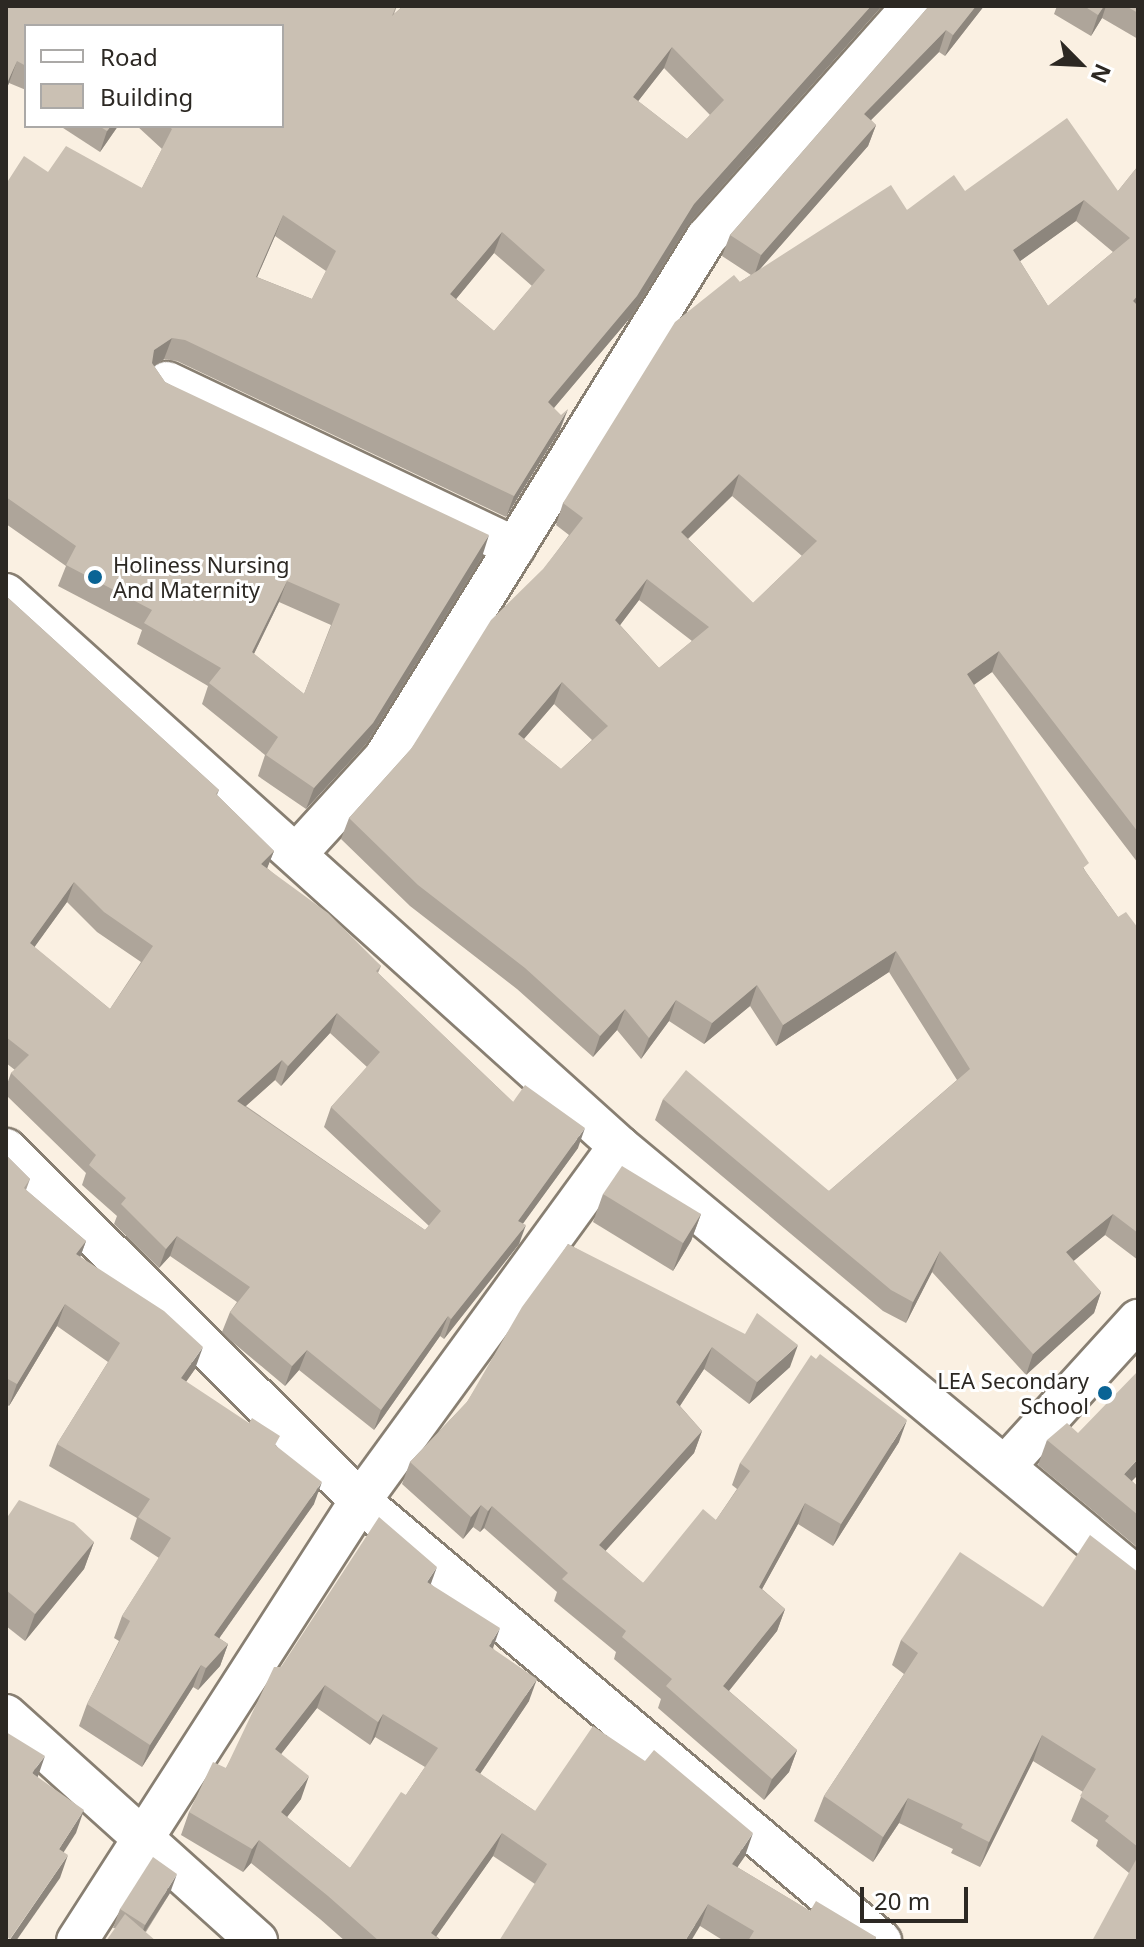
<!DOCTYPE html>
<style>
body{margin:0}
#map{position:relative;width:1144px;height:1947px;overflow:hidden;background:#faf0e2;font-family:"Noto Sans",sans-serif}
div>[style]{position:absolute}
.roads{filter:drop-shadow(2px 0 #887f72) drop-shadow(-2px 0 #887f72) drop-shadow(0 2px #887f72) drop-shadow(0 -2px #887f72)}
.street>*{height:40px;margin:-20px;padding:0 20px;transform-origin:20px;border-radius:20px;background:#fff}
.wall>*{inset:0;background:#aea59a}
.shaded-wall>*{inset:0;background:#8d867d}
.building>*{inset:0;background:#cac0b3}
.dots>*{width:22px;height:22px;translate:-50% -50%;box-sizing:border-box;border:4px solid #fff;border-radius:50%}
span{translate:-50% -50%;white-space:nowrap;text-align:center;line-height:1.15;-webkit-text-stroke:6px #fff;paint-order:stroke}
.poi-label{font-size:22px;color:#2c2823}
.left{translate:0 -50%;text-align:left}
.right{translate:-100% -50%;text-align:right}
.frame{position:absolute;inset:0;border:8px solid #2c2823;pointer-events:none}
.legend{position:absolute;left:24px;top:24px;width:260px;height:104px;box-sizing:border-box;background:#fff;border:2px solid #aba9a7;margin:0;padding:10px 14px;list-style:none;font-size:24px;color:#2c2823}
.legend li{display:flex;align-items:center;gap:16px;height:40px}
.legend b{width:40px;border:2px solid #aba9a7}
.north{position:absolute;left:1040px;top:24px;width:80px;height:80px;-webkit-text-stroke:6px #fff;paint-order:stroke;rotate:114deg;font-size:22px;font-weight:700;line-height:32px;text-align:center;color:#2c2823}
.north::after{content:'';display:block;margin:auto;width:28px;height:36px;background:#2c2823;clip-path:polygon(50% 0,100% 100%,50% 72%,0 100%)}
.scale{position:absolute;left:860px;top:1887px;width:108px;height:36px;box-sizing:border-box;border:4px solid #2c2823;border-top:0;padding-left:10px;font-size:24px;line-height:28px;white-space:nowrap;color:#2c2823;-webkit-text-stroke:6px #fff;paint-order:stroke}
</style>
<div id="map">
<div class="roads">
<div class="street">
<i style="left:167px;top:382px;width:385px;rotate:25.4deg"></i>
<i style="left:6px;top:594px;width:825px;rotate:42deg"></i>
<i style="left:619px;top:1146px;width:675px;rotate:39.77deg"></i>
<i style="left:298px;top:852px;width:127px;rotate:-47.5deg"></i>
<i style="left:384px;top:758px;width:612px;rotate:-58.23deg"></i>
<i style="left:706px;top:238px;width:311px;rotate:-48.3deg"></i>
<i style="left:6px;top:1149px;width:499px;rotate:44.8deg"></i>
<i style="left:360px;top:1501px;width:682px;rotate:40.18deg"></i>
<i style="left:1007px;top:1464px;width:195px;rotate:-47.7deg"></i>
<i style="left:6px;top:1715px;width:338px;rotate:42deg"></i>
<i style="left:77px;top:1941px;width:523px;rotate:-57.25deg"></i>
<i style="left:360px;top:1501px;width:439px;rotate:-53.9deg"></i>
</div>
</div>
<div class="wall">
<i style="clip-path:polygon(evenodd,6px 6px,397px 6px,394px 14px,403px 6px,882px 6px,687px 226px,630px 318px,554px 408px,560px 430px,506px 517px,177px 361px,164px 359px,154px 366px,165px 382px,482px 557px,366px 744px,306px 809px,258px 776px,265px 755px,202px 704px,208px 686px,137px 644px,142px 630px,58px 586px,66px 566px,6px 524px,6px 184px,48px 172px,142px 188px,162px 149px,137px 126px,282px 126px,26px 26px,26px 90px,9px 83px,6px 90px,6px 6px,664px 68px,710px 115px,687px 139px,638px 101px,664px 68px,6px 6px,275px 236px,326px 271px,312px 299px,257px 277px,275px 236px,6px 6px,494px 253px,532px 286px,494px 331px,456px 299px,494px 253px,6px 6px,279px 602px,331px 625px,304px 694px,254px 654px,279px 602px)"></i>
<i style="clip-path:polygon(evenodd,929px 6px,984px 6px,945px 56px,939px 52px,871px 120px,876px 125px,868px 146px,759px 270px,907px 210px,965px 191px,1118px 191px,1138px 166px,1138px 863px,992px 672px,974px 685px,1086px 872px,1118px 917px,1138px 928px,1138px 1260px,1105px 1235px,1073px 1261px,1101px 1292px,1094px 1313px,1026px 1375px,932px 1272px,906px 1323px,883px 1311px,655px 1120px,663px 1099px,829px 1191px,957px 1080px,889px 972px,776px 1046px,750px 1006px,704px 1044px,669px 1021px,641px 1059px,617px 1030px,593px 1057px,517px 989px,410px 906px,341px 839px,349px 818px,411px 749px,569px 535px,556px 525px,563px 503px,740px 282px,751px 275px,722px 256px,730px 235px,929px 6px,1076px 221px,1113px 252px,1048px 306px,1020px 261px,1076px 221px,929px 6px,732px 496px,802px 556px,753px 603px,688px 539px,732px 496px,929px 6px,639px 600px,692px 641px,659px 668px,620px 625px,639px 600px,929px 6px,554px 704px,592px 740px,561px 769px,524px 739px,554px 704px)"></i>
<i style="clip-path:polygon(1057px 6px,1138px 6px,1138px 39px,1102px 18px,1091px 36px,1054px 14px)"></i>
<i style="clip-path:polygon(60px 126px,118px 126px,100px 152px)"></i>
<i style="clip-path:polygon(evenodd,6px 596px,219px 790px,217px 795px,274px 851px,267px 868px,381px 966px,378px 973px,513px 1102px,578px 1148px,523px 1223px,519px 1244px,444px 1339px,440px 1336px,374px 1430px,299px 1370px,285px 1386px,230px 1340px,222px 1332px,230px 1312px,237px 1302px,170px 1256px,159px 1268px,114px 1224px,117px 1216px,82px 1185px,86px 1173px,6px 1095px,6px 1087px,11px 1073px,15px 1070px,6px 1063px,6px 596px,67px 902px,97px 932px,141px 962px,110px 1009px,34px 947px,67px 902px,6px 596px,330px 1033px,367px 1067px,331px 1107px,324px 1127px,429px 1226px,425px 1230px,246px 1106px,275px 1080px,281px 1086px,330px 1033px)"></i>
<i style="clip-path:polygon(6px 1155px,30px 1179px,26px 1190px,86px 1241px,80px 1257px,195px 1369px,186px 1382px,276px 1445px,314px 1504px,219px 1638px,228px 1644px,220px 1666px,198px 1690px,193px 1687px,142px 1767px,79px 1726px,87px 1704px,119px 1641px,114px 1638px,122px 1616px,159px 1558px,130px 1539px,137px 1518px,49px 1466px,57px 1444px,108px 1362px,57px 1326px,9px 1406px,6px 1404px)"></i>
<i style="clip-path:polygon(603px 1194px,701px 1214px,691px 1241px,673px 1271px,593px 1222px)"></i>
<i style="clip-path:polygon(568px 1244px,790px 1367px,749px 1404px,704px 1369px,680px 1406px,702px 1431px,694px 1453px,605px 1551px,643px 1583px,716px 1520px,737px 1489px,732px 1485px,740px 1463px,899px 1442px,833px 1546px,798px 1524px,762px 1589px,785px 1609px,777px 1631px,729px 1691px,797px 1750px,789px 1772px,764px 1800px,658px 1708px,661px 1699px,614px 1659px,616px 1652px,554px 1601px,557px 1592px,484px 1528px,480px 1532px,473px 1527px,463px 1539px,402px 1484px,410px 1462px,467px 1402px)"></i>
<i style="clip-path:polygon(1047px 1440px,1132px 1481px,1138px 1487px,1138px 1548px,1038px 1465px)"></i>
<i style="clip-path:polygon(6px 1519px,94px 1542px,84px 1569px,25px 1641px,6px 1626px)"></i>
<i style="clip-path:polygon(1138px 1572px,1138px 1941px,1129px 1873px,1096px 1846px,1098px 1840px,1071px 1821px,1083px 1792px,1033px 1761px,980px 1867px,951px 1853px,953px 1849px,899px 1823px,873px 1862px,814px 1821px,824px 1796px,904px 1674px,892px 1665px,901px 1640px,1043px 1607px)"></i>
<i style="clip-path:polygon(evenodd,431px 1584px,493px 1648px,529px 1701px,480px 1774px,535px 1811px,745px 1856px,737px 1867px,810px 1911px,876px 1937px,875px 1941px,724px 1941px,700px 1926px,535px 1884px,493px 1856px,436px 1936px,442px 1941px,345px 1941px,320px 1919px,251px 1863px,243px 1872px,181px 1835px,189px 1812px,226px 1768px,281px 1667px,431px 1584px,317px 1708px,370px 1745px,375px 1737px,425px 1767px,406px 1795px,350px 1868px,287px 1817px,301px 1799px,281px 1754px,317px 1708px)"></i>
<i style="clip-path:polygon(170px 1893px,146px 1932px,113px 1928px,120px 1909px)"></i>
</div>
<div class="shaded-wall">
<i style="clip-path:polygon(871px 6px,882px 6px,687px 226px,630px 318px,541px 423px,548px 402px,694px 204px)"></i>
<i style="clip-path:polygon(976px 6px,984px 6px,945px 56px,953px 35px)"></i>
<i style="clip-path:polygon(1104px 6px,1106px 6px,1102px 18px,1091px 36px,1098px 15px)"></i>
<i style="clip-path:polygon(946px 30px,939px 52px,856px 135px,864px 114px)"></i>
<i style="clip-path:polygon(672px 47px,664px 68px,625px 118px,633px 97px)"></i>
<i style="clip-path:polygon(17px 61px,9px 83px,6px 90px,8px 81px)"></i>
<i style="clip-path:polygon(876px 125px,868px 146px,754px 276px,761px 255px)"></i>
<i style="clip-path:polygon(111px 126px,118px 126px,100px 152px,107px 131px)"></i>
<i style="clip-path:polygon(1084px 200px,1076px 221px,1005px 272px,1013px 250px)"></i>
<i style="clip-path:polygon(283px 215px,275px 236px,248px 298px,256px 277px)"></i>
<i style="clip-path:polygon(502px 232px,494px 253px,442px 316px,450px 294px)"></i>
<i style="clip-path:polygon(1138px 295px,1138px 306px,1133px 301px)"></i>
<i style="clip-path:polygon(172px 338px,164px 359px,147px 371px,154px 350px)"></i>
<i style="clip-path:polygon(568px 409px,560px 430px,506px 517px,514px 496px)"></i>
<i style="clip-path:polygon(739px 474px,732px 496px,673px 553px,681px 532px)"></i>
<i style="clip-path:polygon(489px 535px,482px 557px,366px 744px,306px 809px,314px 788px)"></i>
<i style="clip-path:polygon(647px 579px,639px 600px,608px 641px,615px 620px)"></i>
<i style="clip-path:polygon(287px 581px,279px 602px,244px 674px,252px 652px)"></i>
<i style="clip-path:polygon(999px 651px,992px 672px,959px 695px,967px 674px)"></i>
<i style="clip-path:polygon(562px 682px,554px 704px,510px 755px,518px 734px)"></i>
<i style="clip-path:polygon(274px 851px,266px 871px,261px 864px)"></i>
<i style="clip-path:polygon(74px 882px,67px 902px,23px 963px,30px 943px)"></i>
<i style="clip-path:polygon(896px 951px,889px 972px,776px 1046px,783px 1025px)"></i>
<i style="clip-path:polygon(757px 985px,750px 1006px,704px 1044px,712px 1023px)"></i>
<i style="clip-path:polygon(676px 1000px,669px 1021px,641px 1059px,649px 1038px)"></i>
<i style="clip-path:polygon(625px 1009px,617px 1030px,593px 1057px,600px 1036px)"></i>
<i style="clip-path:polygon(337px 1013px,330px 1033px,281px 1086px,288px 1066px)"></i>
<i style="clip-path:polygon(282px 1060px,275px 1080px,230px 1120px,237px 1101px)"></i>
<i style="clip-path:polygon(585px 1128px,578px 1148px,511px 1240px,518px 1221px)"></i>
<i style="clip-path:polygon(701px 1214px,691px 1241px,673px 1271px,683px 1243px)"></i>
<i style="clip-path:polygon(1113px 1214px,1105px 1235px,1058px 1274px,1066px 1252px)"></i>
<i style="clip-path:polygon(526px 1225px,519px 1244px,444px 1339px,451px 1319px)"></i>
<i style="clip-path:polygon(177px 1236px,170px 1256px,159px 1268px,166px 1249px)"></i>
<i style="clip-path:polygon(86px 1241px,78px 1263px,76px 1254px)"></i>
<i style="clip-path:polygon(940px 1251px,932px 1272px,906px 1323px,913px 1302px)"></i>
<i style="clip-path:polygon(1101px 1292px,1094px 1313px,1026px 1375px,1033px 1354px)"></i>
<i style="clip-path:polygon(65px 1304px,57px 1326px,9px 1406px,17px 1384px)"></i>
<i style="clip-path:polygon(448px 1316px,440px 1336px,374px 1430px,381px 1410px)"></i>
<i style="clip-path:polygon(798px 1345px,790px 1367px,749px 1404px,757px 1382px)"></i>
<i style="clip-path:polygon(203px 1347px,195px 1369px,173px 1400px,181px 1378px)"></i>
<i style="clip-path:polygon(712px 1347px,704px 1369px,668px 1424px,676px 1402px)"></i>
<i style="clip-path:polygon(307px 1350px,299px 1370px,285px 1386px,292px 1366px)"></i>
<i style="clip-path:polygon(907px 1420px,899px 1442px,833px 1546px,841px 1524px)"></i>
<i style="clip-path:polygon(702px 1431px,694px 1453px,591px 1567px,599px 1545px)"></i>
<i style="clip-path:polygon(1138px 1459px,1138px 1475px,1116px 1497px,1124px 1474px)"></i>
<i style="clip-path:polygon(322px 1482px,314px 1504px,206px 1657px,214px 1635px)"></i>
<i style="clip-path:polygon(805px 1503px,798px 1524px,751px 1609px,759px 1587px)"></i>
<i style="clip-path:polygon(481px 1505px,473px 1527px,463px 1539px,471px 1517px)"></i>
<i style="clip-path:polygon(492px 1506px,484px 1528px,480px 1532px,488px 1511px)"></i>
<i style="clip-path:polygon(94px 1542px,84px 1569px,25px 1641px,35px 1614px)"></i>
<i style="clip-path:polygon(437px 1567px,429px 1589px,427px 1582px)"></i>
<i style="clip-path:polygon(785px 1609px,777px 1631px,715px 1708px,723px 1686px)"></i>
<i style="clip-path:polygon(500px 1628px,492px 1651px,489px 1646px)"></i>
<i style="clip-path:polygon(228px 1644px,220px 1666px,198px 1690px,206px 1668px)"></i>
<i style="clip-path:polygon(201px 1665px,193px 1687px,142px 1767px,150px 1745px)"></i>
<i style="clip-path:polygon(537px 1679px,529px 1701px,467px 1793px,475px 1770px)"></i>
<i style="clip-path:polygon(325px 1685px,317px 1708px,267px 1772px,275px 1749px)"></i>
<i style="clip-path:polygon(383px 1714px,375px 1737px,370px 1745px,378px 1722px)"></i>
<i style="clip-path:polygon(1042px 1735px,1033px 1761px,980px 1867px,989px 1842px)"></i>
<i style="clip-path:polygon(797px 1750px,789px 1772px,764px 1800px,772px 1779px)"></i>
<i style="clip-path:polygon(45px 1756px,37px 1779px,32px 1773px)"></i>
<i style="clip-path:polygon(309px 1776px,301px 1799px,273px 1835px,281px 1812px)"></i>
<i style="clip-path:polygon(908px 1798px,899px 1823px,873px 1862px,883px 1837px)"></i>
<i style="clip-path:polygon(84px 1810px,76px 1833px,51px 1872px,59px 1849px)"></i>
<i style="clip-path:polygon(502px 1833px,493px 1856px,433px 1941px,431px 1933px)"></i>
<i style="clip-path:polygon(753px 1833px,745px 1856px,724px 1887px,732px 1864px)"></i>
<i style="clip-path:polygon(259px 1840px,251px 1863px,243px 1872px,252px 1849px)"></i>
<i style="clip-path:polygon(68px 1855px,60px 1878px,16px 1941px,9px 1941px)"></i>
<i style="clip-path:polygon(177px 1874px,170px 1893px,139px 1941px,145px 1925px)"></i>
<i style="clip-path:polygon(708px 1904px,700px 1926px,691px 1941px,685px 1941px)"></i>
</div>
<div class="building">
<i style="clip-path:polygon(evenodd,6px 6px,396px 6px,392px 16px,403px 6px,871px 6px,694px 204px,637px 296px,548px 402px,561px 415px,568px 409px,514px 496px,185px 340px,172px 338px,154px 350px,152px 363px,165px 382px,489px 535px,373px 723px,314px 788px,266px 755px,278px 737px,209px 683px,221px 668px,144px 623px,152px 610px,66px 565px,76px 546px,6px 497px,6px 184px,24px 156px,48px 172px,66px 146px,142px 188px,172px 129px,168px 126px,282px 126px,282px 26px,26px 26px,26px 66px,17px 61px,8px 81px,6px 80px,6px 6px,672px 47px,724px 100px,687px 139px,633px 97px,672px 47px,6px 6px,283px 215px,336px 251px,312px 299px,256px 277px,283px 215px,6px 6px,502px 232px,545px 270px,494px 331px,450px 294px,502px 232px,6px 6px,287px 581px,340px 604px,304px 694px,252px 652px,287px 581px)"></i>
<i style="clip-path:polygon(929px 6px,976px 6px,953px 35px,946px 30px,864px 114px,876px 125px,761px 255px,730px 235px)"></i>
<i style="clip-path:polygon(1084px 6px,1104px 6px,1098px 15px)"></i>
<i style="clip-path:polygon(1126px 6px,1138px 6px,1138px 13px)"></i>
<i style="clip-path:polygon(evenodd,1067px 118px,1118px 191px,1138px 166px,1138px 295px,1133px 301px,1138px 306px,1138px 832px,999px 651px,967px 674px,1089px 863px,1083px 868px,1118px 917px,1126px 912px,1138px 928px,1138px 1233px,1113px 1214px,1066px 1252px,1101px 1292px,1033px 1354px,940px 1251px,913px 1302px,891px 1290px,663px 1099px,686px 1070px,829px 1191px,970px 1069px,896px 951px,783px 1025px,757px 985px,712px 1023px,676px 1000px,649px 1038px,625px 1009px,600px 1036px,525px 968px,418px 885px,349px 818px,411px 749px,491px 620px,543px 569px,583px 518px,563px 503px,675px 322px,734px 275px,740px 282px,891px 185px,907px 210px,954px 175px,965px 191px,1067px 118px,1084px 200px,1130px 238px,1048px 306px,1013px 250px,1084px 200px,1067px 118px,739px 474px,817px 541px,753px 603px,681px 532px,739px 474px,1067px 118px,647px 579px,709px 627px,659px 668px,615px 620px,647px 579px,1067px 118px,562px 682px,608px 726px,561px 769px,518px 734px,562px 682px)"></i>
<i style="clip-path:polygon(99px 126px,111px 126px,107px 131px)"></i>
<i style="clip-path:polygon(evenodd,6px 596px,219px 790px,216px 794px,274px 851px,261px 864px,328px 913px,381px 966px,376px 971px,513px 1102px,525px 1085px,585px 1128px,518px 1221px,526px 1225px,451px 1319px,448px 1316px,381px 1410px,307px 1350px,292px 1366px,238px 1320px,230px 1312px,250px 1287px,177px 1236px,166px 1249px,121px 1204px,126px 1198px,89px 1165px,96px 1155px,11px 1073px,29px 1055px,6px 1037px,6px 596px,74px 882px,104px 912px,153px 946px,110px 1009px,30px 943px,74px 882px,6px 596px,337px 1013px,380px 1052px,331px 1107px,441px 1211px,425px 1230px,237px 1101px,282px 1060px,288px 1066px,337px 1013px)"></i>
<i style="clip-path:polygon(6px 1155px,30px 1179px,24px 1188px,86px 1241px,76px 1254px,164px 1311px,203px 1347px,181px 1378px,249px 1423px,252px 1418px,280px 1436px,275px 1445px,322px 1482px,214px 1635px,228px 1644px,206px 1668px,201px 1665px,150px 1745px,87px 1704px,130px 1621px,122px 1616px,171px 1538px,138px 1517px,150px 1499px,57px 1444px,120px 1343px,65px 1304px,17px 1384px,6px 1378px)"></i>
<i style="clip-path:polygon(622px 1166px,701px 1214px,683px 1243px,603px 1194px)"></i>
<i style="clip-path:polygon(568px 1244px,745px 1334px,757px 1313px,798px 1345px,757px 1382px,712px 1347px,676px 1402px,702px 1431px,599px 1545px,643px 1583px,703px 1509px,716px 1520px,750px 1471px,740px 1463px,811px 1355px,816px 1359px,820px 1354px,907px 1420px,841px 1524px,805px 1503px,759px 1587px,785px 1609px,723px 1686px,797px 1750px,772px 1779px,666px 1686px,672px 1679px,622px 1637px,626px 1631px,562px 1579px,568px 1573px,492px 1506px,488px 1511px,481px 1505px,471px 1517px,410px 1462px,467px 1402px,522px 1307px)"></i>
<i style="clip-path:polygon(1138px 1371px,1138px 1459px,1124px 1474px,1138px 1487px,1138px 1515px,1047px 1440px,1067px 1423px,1078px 1433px)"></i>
<i style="clip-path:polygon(19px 1500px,74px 1523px,94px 1542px,35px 1614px,6px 1590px,6px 1519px)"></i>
<i style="clip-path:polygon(evenodd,379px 1517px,437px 1567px,427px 1582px,500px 1628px,489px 1646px,537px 1679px,475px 1770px,535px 1811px,593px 1726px,645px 1761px,654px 1750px,753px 1833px,732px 1864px,810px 1911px,816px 1901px,876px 1937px,874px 1941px,748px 1941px,754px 1931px,708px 1904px,685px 1941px,499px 1941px,547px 1864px,502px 1833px,431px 1933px,442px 1941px,379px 1941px,328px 1896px,259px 1840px,252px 1849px,189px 1812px,213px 1762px,226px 1768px,274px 1667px,281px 1667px,379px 1517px,325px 1685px,378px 1722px,383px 1714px,438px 1748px,406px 1795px,401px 1792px,350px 1868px,281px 1812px,309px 1776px,275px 1749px,325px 1685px)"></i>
<i style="clip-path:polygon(1090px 1535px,1138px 1572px,1138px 1847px,1105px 1821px,1109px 1816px,1080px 1796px,1096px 1769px,1042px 1735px,989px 1842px,961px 1828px,963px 1824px,908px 1798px,883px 1837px,824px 1796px,918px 1653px,901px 1640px,960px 1552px,1043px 1607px)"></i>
<i style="clip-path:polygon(6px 1732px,45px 1756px,32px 1773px,84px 1810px,59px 1849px,68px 1855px,10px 1939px,6px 1936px)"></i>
<i style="clip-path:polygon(1138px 1856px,1138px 1941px,1092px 1941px)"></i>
<i style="clip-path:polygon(153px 1857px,177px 1874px,145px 1925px,120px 1909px)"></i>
<i style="clip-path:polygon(125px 1914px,156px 1941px,106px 1941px)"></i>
</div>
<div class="dots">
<i style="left:95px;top:577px;background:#0a6495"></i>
<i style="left:1105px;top:1393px;background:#0a6495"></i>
</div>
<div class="poi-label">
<span class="left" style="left:113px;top:577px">Holiness Nursing<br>And Maternity</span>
<span class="right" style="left:1089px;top:1393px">LEA Secondary<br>School</span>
</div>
<div class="frame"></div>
<ul class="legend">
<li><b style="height:10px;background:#fff"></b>Road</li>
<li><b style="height:22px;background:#cac0b3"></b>Building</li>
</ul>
<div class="north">N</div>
<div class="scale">20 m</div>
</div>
